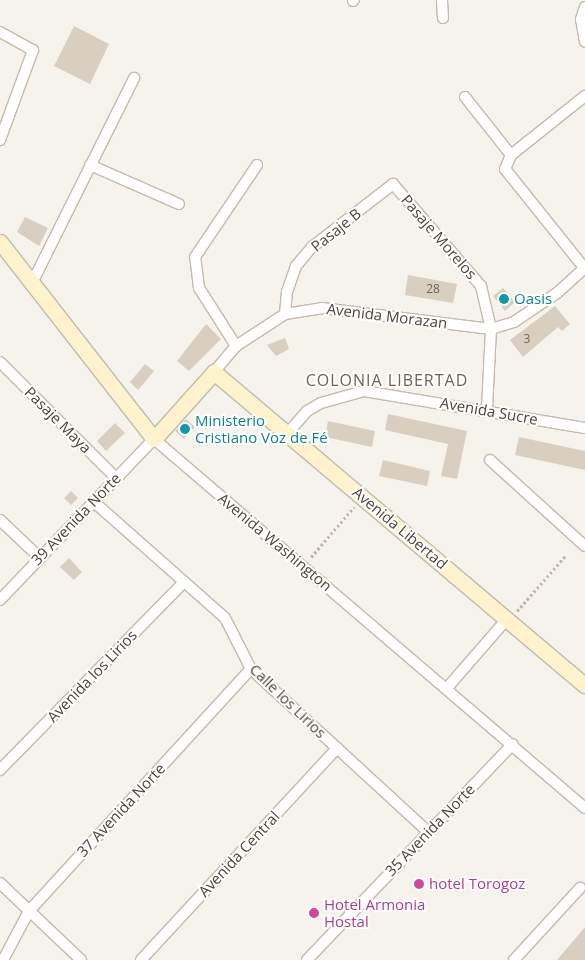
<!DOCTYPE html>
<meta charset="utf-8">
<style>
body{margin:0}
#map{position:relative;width:585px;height:960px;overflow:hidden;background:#f6f3ec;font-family:"Open Sans",sans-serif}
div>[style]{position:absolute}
.building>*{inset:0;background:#d8cfc1}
.path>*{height:2.5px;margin-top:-1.25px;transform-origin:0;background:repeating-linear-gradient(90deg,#c4b79f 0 2.5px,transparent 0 5px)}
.roads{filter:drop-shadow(1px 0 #c2bbae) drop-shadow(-1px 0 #c2bbae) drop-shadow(0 1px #c2bbae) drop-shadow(0 -1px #c2bbae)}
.street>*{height:10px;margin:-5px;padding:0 5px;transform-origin:5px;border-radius:5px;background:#fff}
.secondary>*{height:15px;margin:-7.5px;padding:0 7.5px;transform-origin:7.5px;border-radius:7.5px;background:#fff3cd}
.dots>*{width:14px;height:14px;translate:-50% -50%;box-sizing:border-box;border:2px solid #fff;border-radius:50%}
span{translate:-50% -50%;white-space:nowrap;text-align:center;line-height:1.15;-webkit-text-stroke:4px #fff;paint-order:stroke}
.number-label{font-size:12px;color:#6e675b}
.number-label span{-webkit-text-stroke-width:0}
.street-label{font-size:15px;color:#4b4439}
.culture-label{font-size:15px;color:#0d838f}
.left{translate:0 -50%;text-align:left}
.hotel-label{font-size:15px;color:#b23c85}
.neighbourhood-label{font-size:16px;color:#6e6250;letter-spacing:1px}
</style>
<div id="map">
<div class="building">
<i style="clip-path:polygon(74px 26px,109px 44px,90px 84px,54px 66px)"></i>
<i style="clip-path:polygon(25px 217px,48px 228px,39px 246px,17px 232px)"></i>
<i style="clip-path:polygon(408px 275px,457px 284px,453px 303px,405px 295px)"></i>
<i style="clip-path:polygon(503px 288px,515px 302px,505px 311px,493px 296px)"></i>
<i style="clip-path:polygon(555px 306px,570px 324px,562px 331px,558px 327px,523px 357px,510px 340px)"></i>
<i style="clip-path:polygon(206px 324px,221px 339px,189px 371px,177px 361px)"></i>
<i style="clip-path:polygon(285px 338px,289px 349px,276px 356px,267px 345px)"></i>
<i style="clip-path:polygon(145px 364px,154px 371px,138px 390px,130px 382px)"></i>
<i style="clip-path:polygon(388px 414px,467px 431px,457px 479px,441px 476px,448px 444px,385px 430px)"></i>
<i style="clip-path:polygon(186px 419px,195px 427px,184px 439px,175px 431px)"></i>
<i style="clip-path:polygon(328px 421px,375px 431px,372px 447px,325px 437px)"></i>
<i style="clip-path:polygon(115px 423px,125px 433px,106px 451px,97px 441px)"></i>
<i style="clip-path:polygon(519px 437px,585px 451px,585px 470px,515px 455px)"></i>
<i style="clip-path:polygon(383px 460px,430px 471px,427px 486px,379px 476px)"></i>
<i style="clip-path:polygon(71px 491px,78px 498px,71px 505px,64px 498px)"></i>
<i style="clip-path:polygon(69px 558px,82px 572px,74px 580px,60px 567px)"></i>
<i style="clip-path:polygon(585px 927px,585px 960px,557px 960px)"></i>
</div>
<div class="path">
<i style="left:311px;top:557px;width:66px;rotate:-49.3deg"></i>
<i style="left:517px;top:611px;width:74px;rotate:-48.8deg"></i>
</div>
<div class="roads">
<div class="street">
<i style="left:442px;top:0;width:18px;rotate:87deg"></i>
<i style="left:353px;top:1px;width:1px;rotate:-45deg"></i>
<i style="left:585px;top:7px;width:13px;rotate:108deg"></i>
<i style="left:581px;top:19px;width:23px;rotate:80deg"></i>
<i style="left:0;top:32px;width:38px;rotate:29deg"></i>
<i style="left:33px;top:50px;width:96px;rotate:110.1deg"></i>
<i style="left:465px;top:97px;width:74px;rotate:51.6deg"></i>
<i style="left:511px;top:155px;width:15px;rotate:113deg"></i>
<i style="left:505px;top:169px;width:128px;rotate:51.3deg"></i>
<i style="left:511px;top:155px;width:95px;rotate:-38.6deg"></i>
<i style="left:90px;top:165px;width:97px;rotate:23.7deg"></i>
<i style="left:33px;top:281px;width:227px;rotate:-63.5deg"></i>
<i style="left:285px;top:314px;width:22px;rotate:-85deg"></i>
<i style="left:287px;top:292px;width:28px;rotate:-71deg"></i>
<i style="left:296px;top:266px;width:25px;rotate:-50deg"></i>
<i style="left:312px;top:247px;width:103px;rotate:-37.9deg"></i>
<i style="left:393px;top:184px;width:135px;rotate:49.2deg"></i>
<i style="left:481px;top:286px;width:44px;rotate:76.9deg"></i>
<i style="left:491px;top:329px;width:80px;rotate:92.9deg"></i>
<i style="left:236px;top:346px;width:69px;rotate:-122.5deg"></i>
<i style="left:199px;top:288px;width:31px;rotate:-97deg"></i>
<i style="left:195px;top:257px;width:111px;rotate:-56deg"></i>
<i style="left:0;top:362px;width:164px;rotate:45deg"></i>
<i style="left:214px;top:372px;width:34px;rotate:-50deg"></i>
<i style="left:236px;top:346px;width:59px;rotate:-33.1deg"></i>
<i style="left:285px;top:314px;width:37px;rotate:-9deg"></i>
<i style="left:322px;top:308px;width:170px;rotate:7.1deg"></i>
<i style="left:491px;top:329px;width:24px;rotate:-17deg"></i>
<i style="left:514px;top:322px;width:52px;rotate:-34deg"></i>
<i style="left:557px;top:293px;width:38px;rotate:-42deg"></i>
<i style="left:287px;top:434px;width:30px;rotate:-49deg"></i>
<i style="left:307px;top:411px;width:16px;rotate:-30deg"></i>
<i style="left:321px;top:403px;width:45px;rotate:-15.6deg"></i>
<i style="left:364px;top:391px;width:224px;rotate:9.5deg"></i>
<i style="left:490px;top:460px;width:128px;rotate:42.2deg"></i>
<i style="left:94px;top:502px;width:175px;rotate:41.5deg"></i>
<i style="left:225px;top:618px;width:57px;rotate:63deg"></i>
<i style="left:251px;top:669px;width:239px;rotate:42.6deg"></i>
<i style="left:0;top:520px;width:54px;rotate:43.5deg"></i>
<i style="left:0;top:600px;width:223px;rotate:-46.3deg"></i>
<i style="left:154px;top:439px;width:567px;rotate:40.57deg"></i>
<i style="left:447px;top:688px;width:91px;rotate:-49deg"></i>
<i style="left:0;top:770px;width:263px;rotate:-45.6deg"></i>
<i style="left:0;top:883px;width:112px;rotate:43.5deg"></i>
<i style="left:3px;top:960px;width:55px;rotate:-62deg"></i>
<i style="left:29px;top:911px;width:328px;rotate:-47.5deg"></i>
<i style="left:141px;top:960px;width:289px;rotate:-47.2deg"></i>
<i style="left:307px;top:960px;width:298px;rotate:-46.4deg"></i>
<i style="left:514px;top:960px;width:98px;rotate:-47.5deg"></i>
</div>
<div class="secondary">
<i style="left:0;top:242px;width:250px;rotate:52deg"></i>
<i style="left:154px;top:439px;width:90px;rotate:-48.2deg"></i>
<i style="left:214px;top:372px;width:485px;rotate:40.2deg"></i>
</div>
</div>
<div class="dots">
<i style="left:504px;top:299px;background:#0f9aa8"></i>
<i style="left:185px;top:429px;background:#0f9aa8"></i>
<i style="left:419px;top:884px;background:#d1479c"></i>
<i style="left:314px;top:913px;background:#d1479c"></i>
</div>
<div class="number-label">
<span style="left:433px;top:289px">28</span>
<span style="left:527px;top:339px">3</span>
</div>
<div class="street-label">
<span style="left:336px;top:230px;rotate:-39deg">Pasaje B</span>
<span style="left:439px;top:237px;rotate:49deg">Pasaje Morelos</span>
<span style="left:387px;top:316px;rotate:7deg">Avenida Morazan</span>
<span style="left:489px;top:411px;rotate:10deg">Avenida Sucre</span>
<span style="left:58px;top:420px;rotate:45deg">Pasaje Maya</span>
<span style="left:76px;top:519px;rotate:-46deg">39 Avenida Norte</span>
<span style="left:400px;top:528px;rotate:40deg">Avenida Libertad</span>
<span style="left:275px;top:542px;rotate:40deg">Avenida Washington</span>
<span style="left:92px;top:676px;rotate:-46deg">Avenida los Lirios</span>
<span style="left:288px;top:701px;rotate:44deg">Calle los Lirios</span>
<span style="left:121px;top:810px;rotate:-47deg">37 Avenida Norte</span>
<span style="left:430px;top:830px;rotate:-46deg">35 Avenida Norte</span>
<span style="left:239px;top:854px;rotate:-47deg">Avenida Central</span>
</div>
<div class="culture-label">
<span class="left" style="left:514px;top:299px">Oasis</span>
<span class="left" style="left:195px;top:429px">Ministerio<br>Cristiano Voz de Fé</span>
</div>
<div class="hotel-label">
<span class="left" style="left:429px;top:884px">hotel Torogoz</span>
<span class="left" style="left:324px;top:913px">Hotel Armonia<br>Hostal</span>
</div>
<div class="neighbourhood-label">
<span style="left:387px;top:380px">COLONIA LIBERTAD</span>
</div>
</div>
